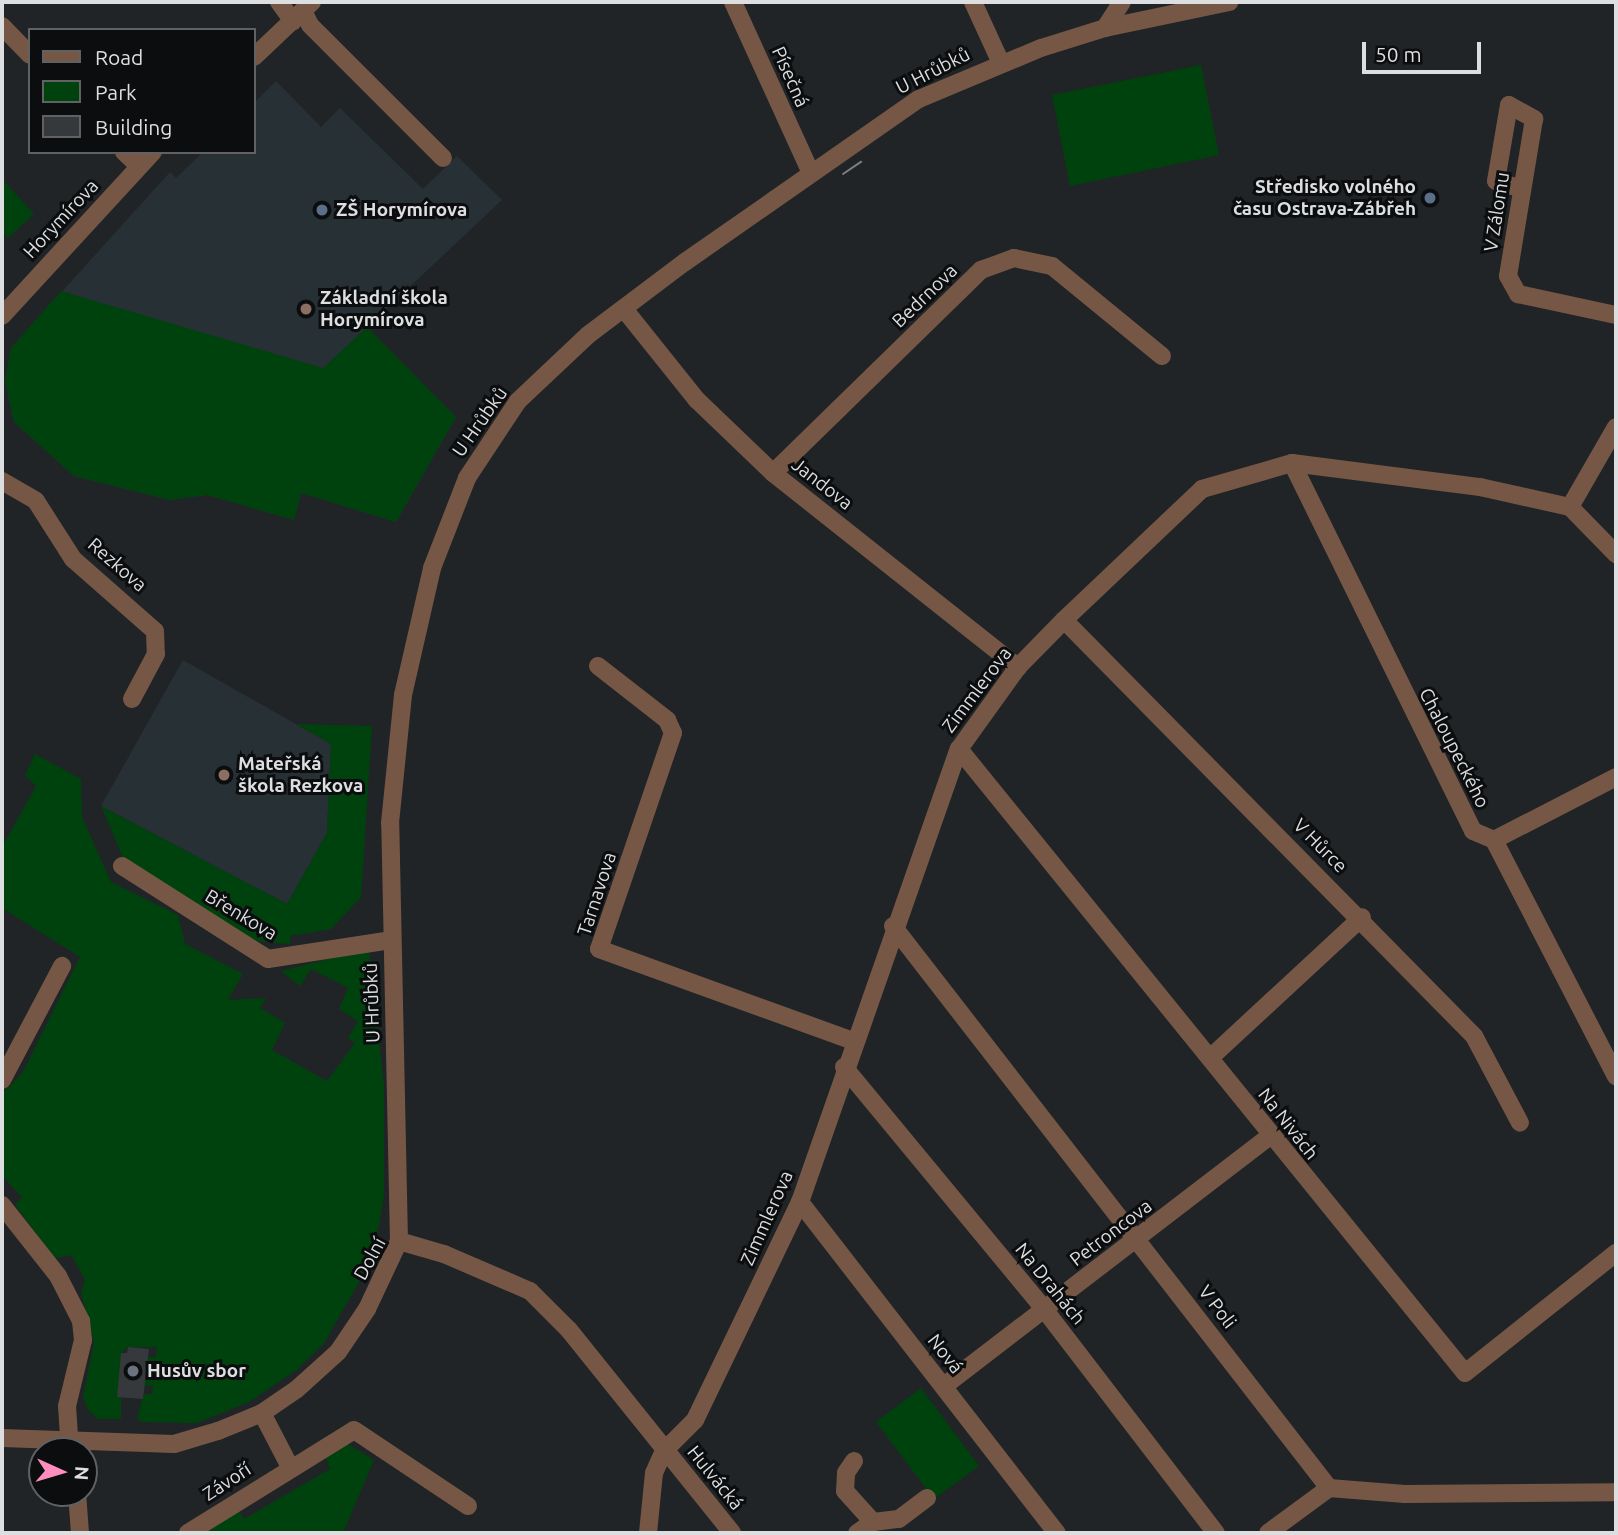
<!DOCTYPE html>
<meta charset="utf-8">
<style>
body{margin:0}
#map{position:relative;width:1618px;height:1535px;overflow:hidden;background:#202426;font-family:Ubuntu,sans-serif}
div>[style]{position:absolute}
.built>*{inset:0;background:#273035}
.green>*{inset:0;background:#00420d}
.building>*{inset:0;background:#36393c}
.minor>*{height:18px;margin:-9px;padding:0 9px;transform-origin:9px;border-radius:9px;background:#765746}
.tram>*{height:2px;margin:-1px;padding:0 1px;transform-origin:1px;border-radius:1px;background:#7c7f81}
.dots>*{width:19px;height:19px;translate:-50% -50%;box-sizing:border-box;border:4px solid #0b0d0e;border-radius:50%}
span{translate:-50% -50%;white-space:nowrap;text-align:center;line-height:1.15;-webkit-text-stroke:6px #0b0d0e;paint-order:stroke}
.street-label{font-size:19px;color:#dcdee0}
.poi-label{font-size:19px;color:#dcdee0;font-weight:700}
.right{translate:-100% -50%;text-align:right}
.left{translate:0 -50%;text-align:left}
.frame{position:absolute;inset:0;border:4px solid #dcdee0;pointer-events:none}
.legend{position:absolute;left:28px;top:28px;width:228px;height:126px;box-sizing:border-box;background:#0b0d0e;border:2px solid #5f6162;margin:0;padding:9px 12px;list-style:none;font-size:21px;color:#dcdee0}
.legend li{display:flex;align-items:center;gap:14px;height:35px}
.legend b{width:35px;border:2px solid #5f6162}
.north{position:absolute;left:28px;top:1437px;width:70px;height:70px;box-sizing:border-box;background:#0b0d0e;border:2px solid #5f6162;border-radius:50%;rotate:94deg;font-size:19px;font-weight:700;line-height:28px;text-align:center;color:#dcdee0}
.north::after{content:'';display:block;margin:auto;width:24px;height:32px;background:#fd8ebe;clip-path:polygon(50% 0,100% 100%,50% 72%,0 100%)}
.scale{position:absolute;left:1362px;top:42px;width:119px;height:32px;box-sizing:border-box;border:4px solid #dcdee0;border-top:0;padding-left:9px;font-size:21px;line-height:24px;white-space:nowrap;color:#dcdee0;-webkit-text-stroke:5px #0b0d0e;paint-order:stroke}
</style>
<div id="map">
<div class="built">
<i style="clip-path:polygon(276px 81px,321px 127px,340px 108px,423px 189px,457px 156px,502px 200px,367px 327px,456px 417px,396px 522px,301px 493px,294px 520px,207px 495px,170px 500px,74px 476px,14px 422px,5px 381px,11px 348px,170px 172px,176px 178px,203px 152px,254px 152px,254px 103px)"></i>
<i style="clip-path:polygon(183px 660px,331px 744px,327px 833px,287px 904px,101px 806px)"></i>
</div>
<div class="green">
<i style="clip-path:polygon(1201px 65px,1219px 155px,1070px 186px,1052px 95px)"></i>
<i style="clip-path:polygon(2px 179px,34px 214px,8px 238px,2px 231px)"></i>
<i style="clip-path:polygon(61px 291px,323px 368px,367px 327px,456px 417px,396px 522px,301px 493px,294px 520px,207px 495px,170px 500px,74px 476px,14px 422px,5px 381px,11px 348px)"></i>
<i style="clip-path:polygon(296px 724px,372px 726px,361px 897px,331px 929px,290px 936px,290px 944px,254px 941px,124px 860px,101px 806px,287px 904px,327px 833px,331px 744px)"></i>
<i style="clip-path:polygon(35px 754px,81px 779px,82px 817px,111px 882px,178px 915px,185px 944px,243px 974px,228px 1000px,266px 998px,260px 1008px,285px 1023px,272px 1050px,327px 1081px,355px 1043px,348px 1038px,358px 1021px,339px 1009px,348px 988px,311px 969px,300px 986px,281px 971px,369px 949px,384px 1085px,384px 1195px,374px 1256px,324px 1343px,298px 1369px,249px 1402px,197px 1423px,141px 1422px,137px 1418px,144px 1394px,152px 1394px,153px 1386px,145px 1386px,148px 1357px,156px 1357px,157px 1347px,128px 1347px,121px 1353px,121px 1419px,98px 1419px,88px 1410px,83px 1397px,94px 1343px,81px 1293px,85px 1280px,71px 1255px,55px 1258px,15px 1205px,22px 1197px,2px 1176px,2px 1094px,23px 1072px,80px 957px,2px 908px,2px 847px,36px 786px,25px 775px)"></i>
<i style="clip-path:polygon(921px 1388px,979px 1466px,934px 1499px,876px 1422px)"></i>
<i style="clip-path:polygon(348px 1444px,374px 1460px,343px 1533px,207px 1533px,238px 1509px,244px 1519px,330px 1469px,326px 1458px)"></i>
</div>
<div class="building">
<i style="clip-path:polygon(128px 1347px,149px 1349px,143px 1399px,117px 1397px,121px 1353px,127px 1353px)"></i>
</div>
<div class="minor">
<i style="left:279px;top:2px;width:24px;rotate:54deg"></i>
<i style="left:733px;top:2px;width:186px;rotate:65.5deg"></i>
<i style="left:973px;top:2px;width:65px;rotate:65.4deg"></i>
<i style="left:303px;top:11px;width:16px;rotate:63deg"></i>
<i style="left:310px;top:25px;width:188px;rotate:45deg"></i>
<i style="left:2px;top:26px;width:40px;rotate:46deg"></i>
<i style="left:1105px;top:28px;width:31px;rotate:-57deg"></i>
<i style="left:254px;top:57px;width:80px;rotate:-43.5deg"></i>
<i style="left:124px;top:152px;width:21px;rotate:43deg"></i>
<i style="left:1522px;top:189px;width:27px;rotate:-163deg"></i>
<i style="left:1496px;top:181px;width:77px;rotate:-80.3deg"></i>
<i style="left:1509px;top:105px;width:29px;rotate:29deg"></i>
<i style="left:1534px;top:119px;width:159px;rotate:99.4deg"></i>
<i style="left:1508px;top:276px;width:21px;rotate:61deg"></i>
<i style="left:1518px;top:294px;width:100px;rotate:12.1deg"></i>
<i style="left:624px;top:309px;width:117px;rotate:51.3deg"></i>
<i style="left:697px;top:400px;width:105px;rotate:43.8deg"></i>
<i style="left:773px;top:473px;width:313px;rotate:38.4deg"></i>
<i style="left:2px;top:316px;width:223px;rotate:-47.4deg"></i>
<i style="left:1292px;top:463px;width:410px;rotate:63.8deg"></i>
<i style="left:1473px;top:831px;width:23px;rotate:23deg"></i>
<i style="left:1494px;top:840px;width:266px;rotate:62.7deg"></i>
<i style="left:773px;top:473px;width:291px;rotate:-44.3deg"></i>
<i style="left:981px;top:270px;width:35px;rotate:-20deg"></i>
<i style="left:1014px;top:258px;width:39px;rotate:12deg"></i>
<i style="left:1052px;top:266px;width:142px;rotate:39.3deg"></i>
<i style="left:2px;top:481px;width:39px;rotate:30deg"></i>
<i style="left:36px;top:501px;width:69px;rotate:57.5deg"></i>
<i style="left:73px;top:559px;width:109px;rotate:41.3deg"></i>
<i style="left:155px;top:631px;width:23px;rotate:88deg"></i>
<i style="left:156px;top:654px;width:51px;rotate:118.1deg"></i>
<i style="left:1570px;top:507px;width:92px;rotate:-60.1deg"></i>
<i style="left:1064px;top:620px;width:584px;rotate:45.42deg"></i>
<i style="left:1474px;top:1036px;width:98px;rotate:62.1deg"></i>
<i style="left:598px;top:666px;width:88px;rotate:38deg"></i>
<i style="left:667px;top:720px;width:14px;rotate:65deg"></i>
<i style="left:673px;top:733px;width:228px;rotate:108.9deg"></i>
<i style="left:599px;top:949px;width:270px;rotate:19.9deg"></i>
<i style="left:959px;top:749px;width:803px;rotate:50.96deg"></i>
<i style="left:1465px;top:1373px;width:193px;rotate:-38.5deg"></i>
<i style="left:1494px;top:840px;width:137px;rotate:-27.3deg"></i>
<i style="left:122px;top:866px;width:173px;rotate:32.5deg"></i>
<i style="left:268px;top:959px;width:124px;rotate:-8.8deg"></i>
<i style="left:893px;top:926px;width:711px;rotate:52.2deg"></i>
<i style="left:1329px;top:1488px;width:76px;rotate:4.5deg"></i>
<i style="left:1405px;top:1494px;width:211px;rotate:-0.5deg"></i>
<i style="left:1210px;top:1058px;width:207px;rotate:-42.8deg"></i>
<i style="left:844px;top:1067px;width:314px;rotate:50.4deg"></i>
<i style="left:1044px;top:1309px;width:282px;rotate:52.5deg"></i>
<i style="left:2px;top:1080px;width:129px;rotate:-62.2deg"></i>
<i style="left:800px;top:1202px;width:419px;rotate:52.2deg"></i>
<i style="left:2px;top:1205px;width:90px;rotate:51.7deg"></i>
<i style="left:58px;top:1276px;width:51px;rotate:62.9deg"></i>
<i style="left:81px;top:1321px;width:19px;rotate:84deg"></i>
<i style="left:83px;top:1340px;width:68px;rotate:103.6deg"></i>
<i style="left:67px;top:1406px;width:45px;rotate:86.2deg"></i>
<i style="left:399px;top:1241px;width:47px;rotate:16.1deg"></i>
<i style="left:444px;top:1254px;width:94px;rotate:23.3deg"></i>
<i style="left:530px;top:1291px;width:55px;rotate:45deg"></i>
<i style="left:569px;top:1330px;width:260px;rotate:51.2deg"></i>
<i style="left:944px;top:1386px;width:409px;rotate:-37.5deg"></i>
<i style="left:262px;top:1413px;width:61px;rotate:62.6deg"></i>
<i style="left:2px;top:1438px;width:172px;rotate:2deg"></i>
<i style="left:174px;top:1444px;width:46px;rotate:-16.5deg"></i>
<i style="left:218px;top:1431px;width:48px;rotate:-22.2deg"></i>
<i style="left:262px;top:1413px;width:42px;rotate:-34.4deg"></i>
<i style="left:297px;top:1389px;width:55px;rotate:-42.1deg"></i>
<i style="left:338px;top:1352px;width:52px;rotate:-56deg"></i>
<i style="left:367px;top:1309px;width:75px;rotate:-64.8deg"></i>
<i style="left:399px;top:1241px;width:418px;rotate:-91.2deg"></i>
<i style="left:390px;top:823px;width:129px;rotate:-84.2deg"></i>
<i style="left:403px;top:695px;width:130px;rotate:-77.1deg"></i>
<i style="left:432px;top:568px;width:97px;rotate:-68.7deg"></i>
<i style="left:467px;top:478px;width:92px;rotate:-56.5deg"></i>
<i style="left:518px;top:401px;width:96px;rotate:-43.3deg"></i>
<i style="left:588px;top:335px;width:121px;rotate:-37deg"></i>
<i style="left:685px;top:262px;width:285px;rotate:-34.9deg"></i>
<i style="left:919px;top:99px;width:132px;rotate:-22.7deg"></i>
<i style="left:1041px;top:48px;width:67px;rotate:-17.4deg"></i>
<i style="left:1105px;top:28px;width:127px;rotate:-11.8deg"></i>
<i style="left:854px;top:1461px;width:14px;rotate:124deg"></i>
<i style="left:846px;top:1473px;width:18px;rotate:93deg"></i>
<i style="left:845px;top:1491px;width:42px;rotate:47.9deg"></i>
<i style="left:873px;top:1522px;width:26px;rotate:-7deg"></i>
<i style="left:899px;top:1519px;width:35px;rotate:-37deg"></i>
<i style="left:77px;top:1493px;width:40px;rotate:85.7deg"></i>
<i style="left:188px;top:1533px;width:195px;rotate:-31.8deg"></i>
<i style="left:354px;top:1430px;width:137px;rotate:33.7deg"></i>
<i style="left:648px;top:1533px;width:60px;rotate:-84.3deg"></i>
<i style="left:654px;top:1473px;width:24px;rotate:-66deg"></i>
<i style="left:664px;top:1451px;width:44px;rotate:-45deg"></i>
<i style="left:695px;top:1420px;width:242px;rotate:-64.3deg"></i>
<i style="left:800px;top:1202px;width:480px;rotate:-70.7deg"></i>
<i style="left:959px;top:749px;width:101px;rotate:-54.3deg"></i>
<i style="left:1018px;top:667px;width:66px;rotate:-45.6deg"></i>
<i style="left:1064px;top:620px;width:190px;rotate:-43.5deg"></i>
<i style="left:1202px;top:489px;width:94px;rotate:-16.1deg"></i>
<i style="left:1292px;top:463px;width:190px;rotate:7.3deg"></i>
<i style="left:1480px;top:487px;width:92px;rotate:12.5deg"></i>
<i style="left:1570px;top:507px;width:66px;rotate:45.6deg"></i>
<i style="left:857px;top:1533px;width:19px;rotate:-35deg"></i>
<i style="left:1268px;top:1533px;width:76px;rotate:-36.4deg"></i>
</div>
<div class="tram">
<i style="left:843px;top:174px;width:22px;rotate:-34deg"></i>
</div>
<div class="dots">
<i style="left:1430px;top:198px;background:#5c6f8a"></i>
<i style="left:322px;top:210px;background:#5c6f8a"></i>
<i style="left:306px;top:309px;background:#8d6e63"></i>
<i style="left:224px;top:775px;background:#8d6e63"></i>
<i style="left:133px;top:1371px;background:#6b7280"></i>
</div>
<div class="street-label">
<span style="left:933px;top:71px;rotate:-27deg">U Hrůbků</span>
<span style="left:790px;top:77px;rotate:66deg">Písečná</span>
<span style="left:1497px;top:212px;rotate:-81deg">V Zálomu</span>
<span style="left:61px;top:219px;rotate:-47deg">Horymírova</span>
<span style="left:925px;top:296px;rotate:-44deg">Bedrnova</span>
<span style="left:480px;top:422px;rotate:-55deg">U Hrůbků</span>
<span style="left:822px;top:484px;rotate:38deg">Jandova</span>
<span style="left:117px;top:565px;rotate:41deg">Rezkova</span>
<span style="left:977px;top:690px;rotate:-53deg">Zimmlerova</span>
<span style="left:1454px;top:748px;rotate:63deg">Chaloupeckého</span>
<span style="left:1320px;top:846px;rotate:45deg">V Hůrce</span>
<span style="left:597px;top:894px;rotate:-72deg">Tarnavova</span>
<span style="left:241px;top:915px;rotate:31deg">Břenkova</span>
<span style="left:372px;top:1003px;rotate:-92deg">U Hrůbků</span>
<span style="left:1288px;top:1124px;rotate:52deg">Na Nivách</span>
<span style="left:767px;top:1218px;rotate:-66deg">Zimmlerova</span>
<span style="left:1111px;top:1233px;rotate:-37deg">Petroncova</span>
<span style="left:370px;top:1259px;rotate:-61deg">Dolní</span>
<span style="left:1050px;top:1284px;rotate:51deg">Na Drahách</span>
<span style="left:1217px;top:1307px;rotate:53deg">V Poli</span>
<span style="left:945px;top:1354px;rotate:52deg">Nová</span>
<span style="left:715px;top:1478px;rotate:51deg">Hulvácká</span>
<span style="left:227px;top:1482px;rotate:-33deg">Závoří</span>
</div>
<div class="poi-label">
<span class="right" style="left:1416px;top:198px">Středisko volného<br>času Ostrava-Zábřeh</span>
<span class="left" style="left:336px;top:210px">ZŠ Horymírova</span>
<span class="left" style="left:320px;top:309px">Základní škola<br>Horymírova</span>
<span class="left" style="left:238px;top:775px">Mateřská<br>škola Rezkova</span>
<span class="left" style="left:147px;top:1371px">Husův sbor</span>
</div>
<div class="frame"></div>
<ul class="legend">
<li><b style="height:9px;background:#765746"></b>Road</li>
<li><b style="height:19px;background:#00420d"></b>Park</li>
<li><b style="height:19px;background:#36393c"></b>Building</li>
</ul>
<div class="north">N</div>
<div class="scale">50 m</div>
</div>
